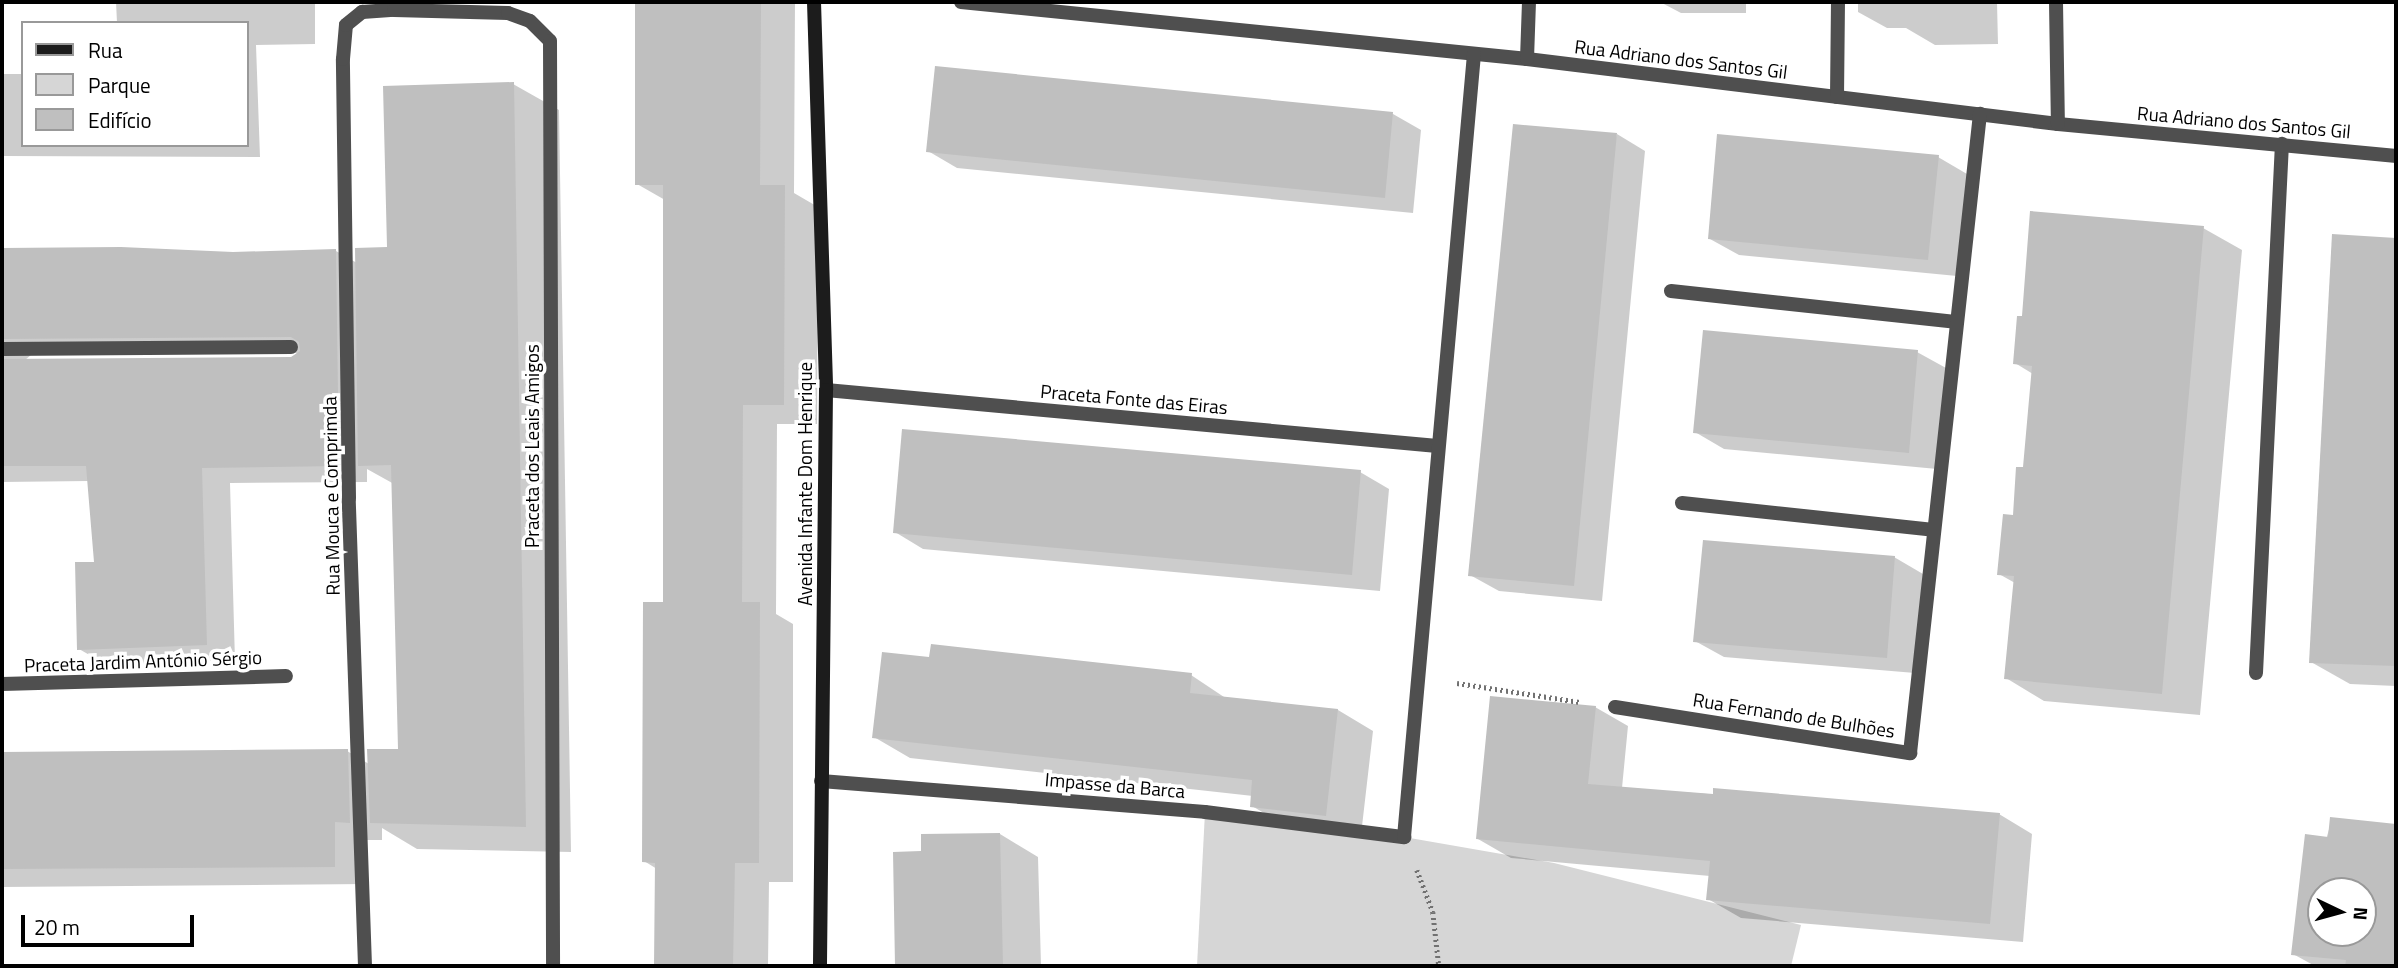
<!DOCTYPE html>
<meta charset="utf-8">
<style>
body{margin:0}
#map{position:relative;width:2398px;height:968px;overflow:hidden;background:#fff;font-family:"Titillium Web",sans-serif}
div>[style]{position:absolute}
.green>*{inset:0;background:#d6d6d6}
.shadow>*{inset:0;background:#0003}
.building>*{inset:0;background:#bfbfbf}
.path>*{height:4.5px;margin-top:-2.25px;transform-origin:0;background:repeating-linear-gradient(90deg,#717171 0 2px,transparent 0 5.5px)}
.lane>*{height:14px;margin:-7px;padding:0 7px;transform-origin:7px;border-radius:7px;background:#4f4f4f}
.street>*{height:14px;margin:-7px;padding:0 7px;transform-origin:7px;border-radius:7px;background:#4f4f4f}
.secondary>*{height:14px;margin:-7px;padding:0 7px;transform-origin:7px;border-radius:7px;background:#1c1c1c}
span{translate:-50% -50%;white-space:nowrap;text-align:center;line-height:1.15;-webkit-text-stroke:7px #fff;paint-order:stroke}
.street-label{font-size:19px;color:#000}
.frame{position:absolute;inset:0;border:4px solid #000;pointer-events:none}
.legend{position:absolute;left:21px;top:21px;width:228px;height:126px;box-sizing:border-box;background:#fff;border:2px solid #999;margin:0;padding:9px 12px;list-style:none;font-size:21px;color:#000}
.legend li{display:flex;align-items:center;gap:14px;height:35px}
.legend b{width:35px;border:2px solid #999}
.north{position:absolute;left:2307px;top:877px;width:70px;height:70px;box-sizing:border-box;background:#fff;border:2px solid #999;border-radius:50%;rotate:95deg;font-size:19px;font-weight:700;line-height:28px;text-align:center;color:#000}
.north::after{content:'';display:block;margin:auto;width:24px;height:32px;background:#000;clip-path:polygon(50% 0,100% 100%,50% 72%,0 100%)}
.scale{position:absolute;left:21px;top:915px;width:173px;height:32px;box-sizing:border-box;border:4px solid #000;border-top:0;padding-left:9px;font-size:21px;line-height:24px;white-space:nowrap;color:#000;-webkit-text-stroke:5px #fff;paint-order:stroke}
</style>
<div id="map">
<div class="green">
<i style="clip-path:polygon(1205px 812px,1404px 837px,1554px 863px,1801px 925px,1791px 966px,1197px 966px)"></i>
</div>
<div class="shadow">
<i style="clip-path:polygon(116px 2px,315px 2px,315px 44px,256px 45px,260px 157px,2px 156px,2px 74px,23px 74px,23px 145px,247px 145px,247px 23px,117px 23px)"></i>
<i style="clip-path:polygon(637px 2px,795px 2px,794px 193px,818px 207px,817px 424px,777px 424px,776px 614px,793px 624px,793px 882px,769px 882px,768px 966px,656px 966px,657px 869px,644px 861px,665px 604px,665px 200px,637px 184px)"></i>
<i style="clip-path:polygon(1660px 2px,1746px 2px,1746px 13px,1681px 13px)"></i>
<i style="clip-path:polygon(1858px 2px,1997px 2px,1998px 44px,1935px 45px,1906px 28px,1887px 28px,1858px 12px)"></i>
<i style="clip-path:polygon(evenodd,513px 84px,559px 110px,571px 852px,417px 849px,382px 828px,382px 840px,367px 840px,367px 884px,2px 887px,2px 753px,347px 751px,369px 764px,400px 751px,394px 484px,367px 469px,367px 482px,230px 483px,235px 661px,107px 665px,79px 649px,96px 564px,89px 481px,2px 482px,2px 248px,233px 254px,336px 251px,357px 263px,388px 249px,513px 84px,297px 353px,292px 358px,25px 360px,31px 355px,297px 353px)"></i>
<i style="clip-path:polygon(1393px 114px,1421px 130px,1413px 213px,957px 168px,928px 151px)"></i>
<i style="clip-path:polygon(1617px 134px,1645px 151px,1602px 601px,1499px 591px,1470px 575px)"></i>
<i style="clip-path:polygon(1938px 157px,1967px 174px,1957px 276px,1739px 255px,1710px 239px)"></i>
<i style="clip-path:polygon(2203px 228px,2242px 250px,2200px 715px,2044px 701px,2006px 678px,2015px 583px,1999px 574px,2025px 469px,2033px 374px,2015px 363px,2024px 318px)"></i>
<i style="clip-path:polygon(2334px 236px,2396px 240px,2396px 686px,2350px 684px,2311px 662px)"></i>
<i style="clip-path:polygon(1917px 352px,1946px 368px,1937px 469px,1724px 449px,1695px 432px)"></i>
<i style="clip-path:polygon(1360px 472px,1389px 489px,1380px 591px,923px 549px,895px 532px)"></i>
<i style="clip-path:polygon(1894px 557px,1923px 574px,1915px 673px,1724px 657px,1695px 641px)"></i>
<i style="clip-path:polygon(1191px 675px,1227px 699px,1338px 710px,1373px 731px,1361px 835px,1288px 827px,1252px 806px,1253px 796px,910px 758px,874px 737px)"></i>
<i style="clip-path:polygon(1595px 707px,1628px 726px,1622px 788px,1999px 814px,2032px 834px,2023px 942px,1741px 918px,1708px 899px,1710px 876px,1511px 858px,1478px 839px)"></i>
<i style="clip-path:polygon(evenodd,2332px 819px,2396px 825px,2396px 966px,2315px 966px,2293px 954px,2332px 819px,2321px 891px,2363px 891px,2363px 933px,2321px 933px,2321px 891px)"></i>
<i style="clip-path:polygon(1000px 834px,1038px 857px,1041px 966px,897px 966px,895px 854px,923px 853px)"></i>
</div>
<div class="building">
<i style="clip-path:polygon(635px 2px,761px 2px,760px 185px,785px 185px,784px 405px,743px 405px,742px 602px,760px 602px,759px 863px,735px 863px,733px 966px,654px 966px,655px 863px,642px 862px,643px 602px,663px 602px,663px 185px,635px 185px)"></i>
<i style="clip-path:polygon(935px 66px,1393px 112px,1385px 198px,926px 152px)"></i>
<i style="clip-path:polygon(514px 82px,526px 827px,370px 823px,367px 749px,398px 749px,391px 465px,358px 466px,355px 248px,387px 247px,383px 86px)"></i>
<i style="clip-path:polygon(1513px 124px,1617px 133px,1574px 586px,1468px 576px)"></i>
<i style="clip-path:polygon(1717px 134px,1939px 155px,1928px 260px,1708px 239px)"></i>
<i style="clip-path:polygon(2030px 211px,2204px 226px,2162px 694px,2004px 679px,2014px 576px,1997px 575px,2003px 514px,2013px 515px,2016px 467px,2023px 467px,2032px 366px,2013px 364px,2017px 316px,2022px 316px)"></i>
<i style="clip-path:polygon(2332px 234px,2396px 238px,2396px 666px,2309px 663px)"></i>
<i style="clip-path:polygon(121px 247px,233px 252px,336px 249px,339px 466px,202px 468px,207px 645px,77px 650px,75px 562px,94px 562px,86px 466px,2px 466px,2px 359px,291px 357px,300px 351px,299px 342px,291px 337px,2px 339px,2px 248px)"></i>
<i style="clip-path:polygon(1703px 330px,1918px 350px,1909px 453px,1693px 433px)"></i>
<i style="clip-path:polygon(902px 429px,1361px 470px,1352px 575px,893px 533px)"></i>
<i style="clip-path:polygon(1703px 540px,1895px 556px,1887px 658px,1693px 642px)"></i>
<i style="clip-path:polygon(931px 644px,1192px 673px,1190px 693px,1338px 709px,1326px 816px,1250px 807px,1252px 780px,872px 738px,882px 652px,929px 657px)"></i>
<i style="clip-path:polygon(1490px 696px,1596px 706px,1588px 784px,1713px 794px,1713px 788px,2000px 813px,1990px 924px,1706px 900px,1710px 861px,1476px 839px)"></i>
<i style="clip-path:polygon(348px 749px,350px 823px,335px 822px,335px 867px,2px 869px,2px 752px)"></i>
<i style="clip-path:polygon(evenodd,2330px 817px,2396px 824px,2396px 966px,2345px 966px,2346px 960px,2291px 955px,2305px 834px,2328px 837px,2330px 817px,2321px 891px,2363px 891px,2363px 933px,2321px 933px,2321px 891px)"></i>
<i style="clip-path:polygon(1000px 833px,1003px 966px,895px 966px,893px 852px,921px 851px,921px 834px)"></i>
</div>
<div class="path">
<i style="left:1457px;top:683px;width:124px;rotate:8.8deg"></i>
<i style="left:1417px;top:870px;width:45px;rotate:69.1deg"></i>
<i style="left:1433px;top:912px;width:54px;rotate:83.7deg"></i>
</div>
<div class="lane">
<i style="left:2256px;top:673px;width:530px;rotate:-87.19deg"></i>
</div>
<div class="street">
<i style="left:961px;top:2px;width:569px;rotate:5.75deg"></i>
<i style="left:1527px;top:59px;width:535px;rotate:6.98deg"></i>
<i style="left:2058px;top:124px;width:340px;rotate:5.4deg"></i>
<i style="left:2056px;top:2px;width:122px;rotate:89.1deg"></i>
<i style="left:1527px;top:59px;width:57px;rotate:-88deg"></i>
<i style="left:1837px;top:97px;width:95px;rotate:-89.4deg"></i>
<i style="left:1671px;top:291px;width:286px;rotate:6.2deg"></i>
<i style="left:2px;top:349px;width:289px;rotate:-0.4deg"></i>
<i style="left:826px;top:390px;width:614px;rotate:5.24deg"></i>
<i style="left:1682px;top:503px;width:253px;rotate:6.1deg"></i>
<i style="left:2px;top:684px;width:284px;rotate:-1.6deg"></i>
<i style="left:1615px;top:707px;width:299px;rotate:8.9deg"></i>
<i style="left:1910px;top:753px;width:643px;rotate:-83.75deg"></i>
<i style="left:821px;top:781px;width:385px;rotate:4.6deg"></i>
<i style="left:1205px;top:812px;width:201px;rotate:7.2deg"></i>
<i style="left:1404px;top:837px;width:786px;rotate:-84.89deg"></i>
<i style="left:365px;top:966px;width:468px;rotate:-92deg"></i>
<i style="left:349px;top:498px;width:439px;rotate:-90.8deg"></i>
<i style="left:343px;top:59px;width:34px;rotate:-85deg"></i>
<i style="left:346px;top:25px;width:21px;rotate:-39deg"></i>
<i style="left:362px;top:12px;width:32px;rotate:-4deg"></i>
<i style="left:394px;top:10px;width:114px;rotate:1.5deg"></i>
<i style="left:508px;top:13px;width:23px;rotate:20deg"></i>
<i style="left:530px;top:21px;width:28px;rotate:45deg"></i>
<i style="left:550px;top:41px;width:925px;rotate:89.81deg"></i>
</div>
<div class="secondary">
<i style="left:814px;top:2px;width:388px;rotate:88.2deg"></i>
<i style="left:826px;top:390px;width:576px;rotate:90.6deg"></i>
</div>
<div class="street-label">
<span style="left:1681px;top:59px;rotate:7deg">Rua Adriano dos Santos Gil</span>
<span style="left:2244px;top:122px;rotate:5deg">Rua Adriano dos Santos Gil</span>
<span style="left:1134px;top:399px;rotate:5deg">Praceta Fonte das Eiras</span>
<span style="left:532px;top:446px;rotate:-90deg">Praceta dos Leais Amigos</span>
<span style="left:805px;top:484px;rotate:-90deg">Avenida Infante Dom Henrique</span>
<span style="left:331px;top:496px;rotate:-91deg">Rua Mouca e Comprimda</span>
<span style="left:143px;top:661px;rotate:-2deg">Praceta Jardim António Sérgio</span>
<span style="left:1794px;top:715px;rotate:9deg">Rua Fernando de Bulhões</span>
<span style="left:1115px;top:785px;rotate:5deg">Impasse da Barca</span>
</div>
<div class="frame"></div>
<ul class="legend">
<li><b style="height:9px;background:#1c1c1c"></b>Rua</li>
<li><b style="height:19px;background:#d6d6d6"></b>Parque</li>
<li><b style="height:19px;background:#bfbfbf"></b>Edifício</li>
</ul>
<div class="north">N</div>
<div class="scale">20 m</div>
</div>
